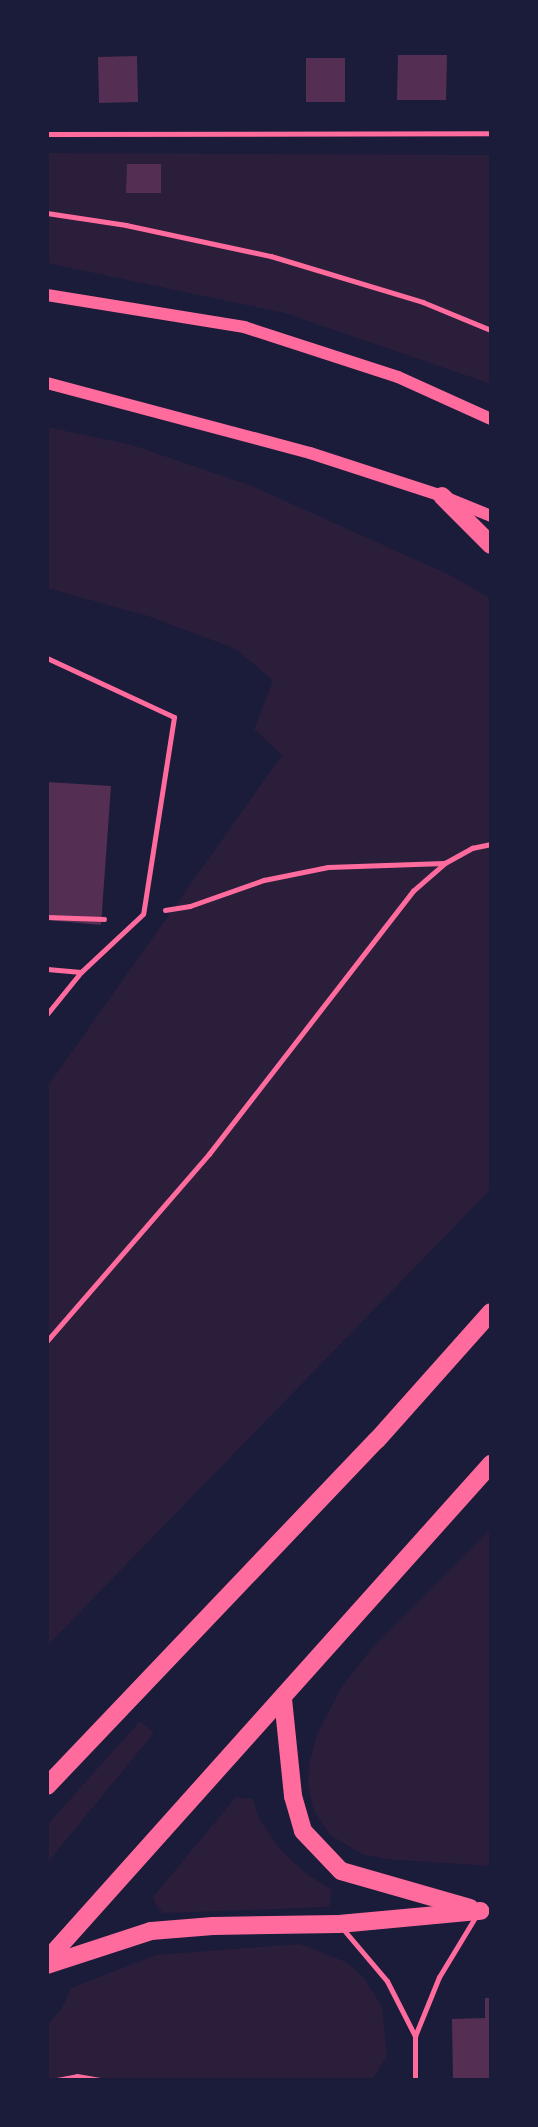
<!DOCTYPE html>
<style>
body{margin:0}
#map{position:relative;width:538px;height:2127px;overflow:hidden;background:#1b1b3a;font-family:Montserrat,sans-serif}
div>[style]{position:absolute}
.green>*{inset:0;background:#2a1e3b}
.building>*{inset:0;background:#542f53}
.path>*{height:4.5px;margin:-2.25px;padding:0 2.25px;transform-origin:2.25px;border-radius:2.25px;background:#ff6b9d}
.service>*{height:5px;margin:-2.5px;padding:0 2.5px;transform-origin:2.5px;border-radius:2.5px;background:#ff6b9d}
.tertiary>*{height:12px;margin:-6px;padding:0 6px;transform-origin:6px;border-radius:6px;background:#ff6b9d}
.primary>*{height:18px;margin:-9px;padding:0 9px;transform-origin:9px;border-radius:9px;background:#ff6b9d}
span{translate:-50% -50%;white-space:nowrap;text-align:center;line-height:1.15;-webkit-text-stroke:7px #1b1b3a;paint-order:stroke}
.frame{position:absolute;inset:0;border:49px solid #1b1b3a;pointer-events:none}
</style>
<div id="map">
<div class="green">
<i style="clip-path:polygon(47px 153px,491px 155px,491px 384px,285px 313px,47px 263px)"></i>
<i style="clip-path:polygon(47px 427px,132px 445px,252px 486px,452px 576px,491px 599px,491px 1189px,47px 1646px,47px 1087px,282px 755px,254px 729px,273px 681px,236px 649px,148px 616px,47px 588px)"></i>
<i style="clip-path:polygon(491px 1529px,491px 1866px,384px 1859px,362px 1854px,330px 1835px,314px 1811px,308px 1786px,309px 1764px,317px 1734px,341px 1688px,372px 1648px)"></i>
<i style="clip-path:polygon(140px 1721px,154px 1733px,47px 1863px,47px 1825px)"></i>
<i style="clip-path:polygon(236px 1797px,253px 1799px,258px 1816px,279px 1848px,305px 1873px,332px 1890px,329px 1907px,163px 1913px,156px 1905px,153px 1897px)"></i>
<i style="clip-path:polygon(300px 1944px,346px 1962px,364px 1978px,382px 2007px,387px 2056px,372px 2080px,47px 2080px,47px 2025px,62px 2008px,71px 1988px,156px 1955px)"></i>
</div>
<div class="building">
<i style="clip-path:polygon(398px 55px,447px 55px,446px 100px,397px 100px)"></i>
<i style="clip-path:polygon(137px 56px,138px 102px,99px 103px,98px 57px)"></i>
<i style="clip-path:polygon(306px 58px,345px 58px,345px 102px,306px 102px)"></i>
<i style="clip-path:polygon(127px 164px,161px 164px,161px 193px,126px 193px)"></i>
<i style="clip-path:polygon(47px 782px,111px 786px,101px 925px,47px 920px)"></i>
<i style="clip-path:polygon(485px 1998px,491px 1998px,491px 2080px,453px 2080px,452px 2019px,485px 2018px)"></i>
</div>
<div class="path">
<i style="left:47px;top:213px;width:80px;rotate:8.6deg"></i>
<i style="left:126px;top:225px;width:148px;rotate:12.1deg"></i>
<i style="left:271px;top:256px;width:159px;rotate:16.8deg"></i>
<i style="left:423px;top:302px;width:74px;rotate:22.4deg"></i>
<i style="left:165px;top:910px;width:25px;rotate:-9deg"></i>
<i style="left:190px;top:906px;width:78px;rotate:-19.4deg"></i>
<i style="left:264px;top:880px;width:65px;rotate:-11.5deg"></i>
<i style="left:328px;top:867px;width:116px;rotate:-2deg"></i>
<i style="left:47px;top:917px;width:57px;rotate:2deg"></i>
<i style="left:47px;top:1341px;width:247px;rotate:-49.1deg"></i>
<i style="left:209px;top:1154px;width:333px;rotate:-52.2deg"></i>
<i style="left:413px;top:891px;width:43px;rotate:-41.2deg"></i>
<i style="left:445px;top:863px;width:31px;rotate:-29deg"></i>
<i style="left:472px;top:848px;width:19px;rotate:-12deg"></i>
<i style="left:57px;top:2080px;width:20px;rotate:-11deg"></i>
<i style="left:77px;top:2076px;width:23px;rotate:10deg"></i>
</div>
<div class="service">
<i style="left:47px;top:134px;width:444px;rotate:-0.1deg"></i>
<i style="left:47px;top:658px;width:140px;rotate:24.9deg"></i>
<i style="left:174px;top:717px;width:199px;rotate:98.9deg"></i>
<i style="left:143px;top:914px;width:85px;rotate:136.9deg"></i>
<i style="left:81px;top:972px;width:54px;rotate:129deg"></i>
<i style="left:47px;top:969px;width:34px;rotate:5deg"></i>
<i style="left:343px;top:1929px;width:68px;rotate:49.8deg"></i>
<i style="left:387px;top:1981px;width:62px;rotate:63deg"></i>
<i style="left:415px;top:2080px;width:44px;rotate:-90deg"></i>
<i style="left:415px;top:2036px;width:64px;rotate:-67.9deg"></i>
<i style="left:439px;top:1977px;width:71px;rotate:-58.8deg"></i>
</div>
<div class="tertiary">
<i style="left:47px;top:295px;width:200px;rotate:9.2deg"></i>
<i style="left:244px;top:327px;width:162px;rotate:18deg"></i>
<i style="left:398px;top:377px;width:102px;rotate:24.3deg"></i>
<i style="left:47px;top:383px;width:272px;rotate:14.9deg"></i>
<i style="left:310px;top:453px;width:139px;rotate:18deg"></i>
<i style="left:442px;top:496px;width:53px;rotate:22.2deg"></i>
</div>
<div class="primary">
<i style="left:442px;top:496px;width:69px;rotate:45deg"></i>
<i style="left:283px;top:1699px;width:98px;rotate:84.1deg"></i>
<i style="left:293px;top:1796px;width:36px;rotate:74deg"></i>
<i style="left:303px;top:1831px;width:55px;rotate:46.5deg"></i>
<i style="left:341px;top:1871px;width:134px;rotate:16deg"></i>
<i style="left:47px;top:1786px;width:478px;rotate:-46.4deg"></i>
<i style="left:377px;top:1440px;width:171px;rotate:-48.3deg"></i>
<i style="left:47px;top:1960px;width:666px;rotate:-48.17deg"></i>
<i style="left:47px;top:1965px;width:109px;rotate:-18.1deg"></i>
<i style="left:151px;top:1931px;width:62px;rotate:-4.6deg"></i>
<i style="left:213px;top:1926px;width:126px;rotate:-0.9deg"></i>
<i style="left:339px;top:1924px;width:142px;rotate:-5.3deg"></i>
</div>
<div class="frame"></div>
</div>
